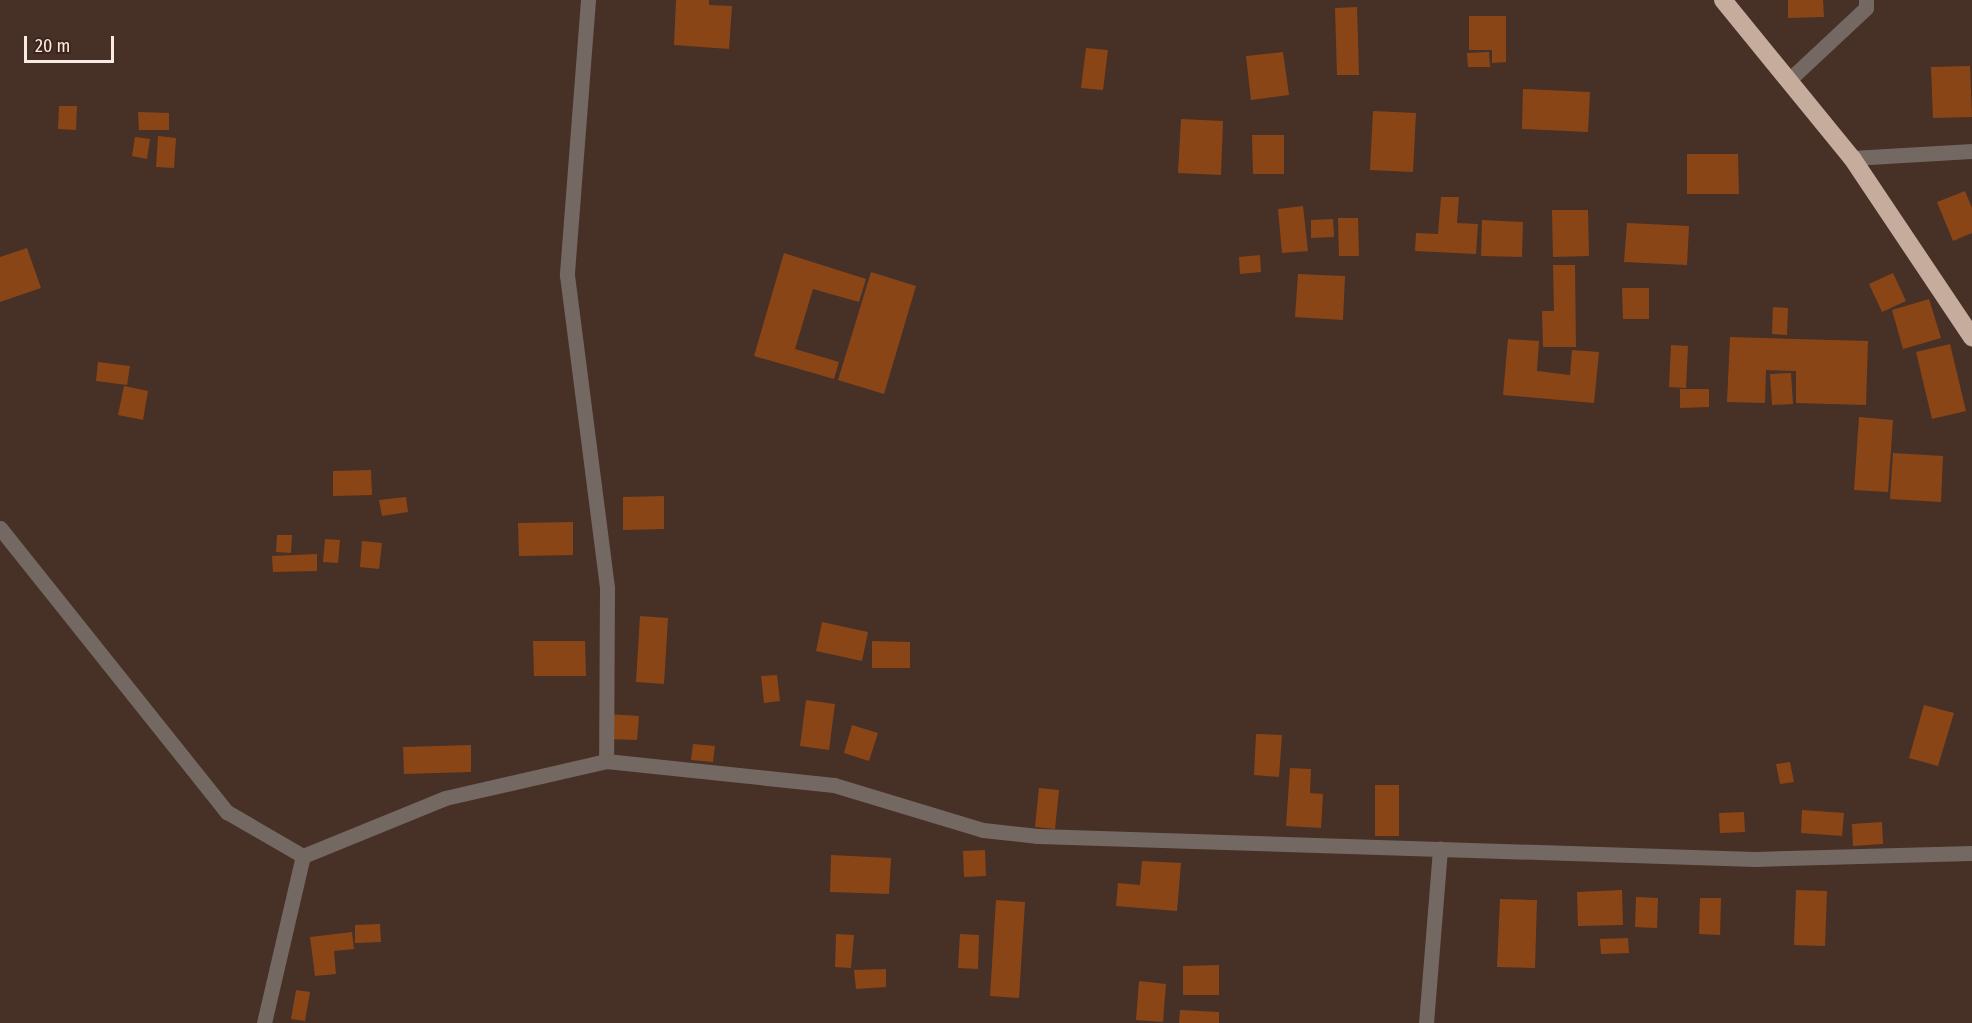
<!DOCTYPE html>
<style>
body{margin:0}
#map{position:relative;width:1972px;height:1023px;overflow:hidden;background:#473026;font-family:"Fira Sans Condensed",sans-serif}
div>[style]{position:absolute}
.building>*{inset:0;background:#8a4517}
.street>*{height:15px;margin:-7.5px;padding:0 7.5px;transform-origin:7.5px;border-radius:7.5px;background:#736862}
.highway>*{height:18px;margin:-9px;padding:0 9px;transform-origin:9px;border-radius:9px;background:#c6ac9c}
span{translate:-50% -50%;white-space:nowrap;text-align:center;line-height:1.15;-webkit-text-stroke:4.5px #3c261c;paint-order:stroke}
.scale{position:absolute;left:24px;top:36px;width:90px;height:27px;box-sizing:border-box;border:3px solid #faeae4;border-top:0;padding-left:8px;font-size:18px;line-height:21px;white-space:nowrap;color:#faeae4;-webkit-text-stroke:4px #3c261c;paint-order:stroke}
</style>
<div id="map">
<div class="building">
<i style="clip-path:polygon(676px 0,709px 0,709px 5px,732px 6px,729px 49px,674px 45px)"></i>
<i style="clip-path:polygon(1788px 0,1823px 0,1824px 17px,1788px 18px)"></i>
<i style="clip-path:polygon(1357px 7px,1359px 75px,1337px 75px,1335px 8px)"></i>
<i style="clip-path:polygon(1469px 16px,1506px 16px,1506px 62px,1492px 63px,1492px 50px,1469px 50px)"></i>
<i style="clip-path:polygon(1086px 48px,1108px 50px,1103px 90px,1081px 88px)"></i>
<i style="clip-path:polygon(1283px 52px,1289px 95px,1251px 100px,1246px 56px)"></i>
<i style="clip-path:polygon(1489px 52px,1490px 67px,1468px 67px,1467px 53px)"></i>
<i style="clip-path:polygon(1970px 66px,1972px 117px,1933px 118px,1931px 67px)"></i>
<i style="clip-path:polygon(1523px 89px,1590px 92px,1588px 132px,1522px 129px)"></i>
<i style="clip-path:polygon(59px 106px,77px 106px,76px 130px,58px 129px)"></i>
<i style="clip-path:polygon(1373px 111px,1416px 113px,1413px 172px,1370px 170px)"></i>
<i style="clip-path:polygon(138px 112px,169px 113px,169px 130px,139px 130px)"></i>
<i style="clip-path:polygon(1181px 119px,1223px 121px,1221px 175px,1178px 173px)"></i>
<i style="clip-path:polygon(1252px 135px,1284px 135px,1284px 174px,1253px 174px)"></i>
<i style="clip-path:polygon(158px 136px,176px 138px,174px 168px,156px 167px)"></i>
<i style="clip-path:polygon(135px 137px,150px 139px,147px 159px,132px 156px)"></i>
<i style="clip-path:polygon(1687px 154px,1738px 154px,1739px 194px,1687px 194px)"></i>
<i style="clip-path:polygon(1965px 191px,1972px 208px,1972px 233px,1953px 241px,1937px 202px)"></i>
<i style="clip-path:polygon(1441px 197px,1459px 197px,1457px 223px,1478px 224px,1476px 254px,1415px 251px,1416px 233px,1438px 234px)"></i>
<i style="clip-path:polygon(1303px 206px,1308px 251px,1282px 253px,1278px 209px)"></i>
<i style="clip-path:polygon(1552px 210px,1588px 210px,1589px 256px,1553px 257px)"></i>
<i style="clip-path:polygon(1338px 218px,1358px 218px,1359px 256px,1339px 256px)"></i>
<i style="clip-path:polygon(1333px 219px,1334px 237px,1311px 238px,1311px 220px)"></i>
<i style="clip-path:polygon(1482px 220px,1523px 222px,1522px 257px,1481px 256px)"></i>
<i style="clip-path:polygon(1627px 223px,1689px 226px,1687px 265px,1624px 262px)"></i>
<i style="clip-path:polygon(27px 248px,41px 288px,0 302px,0 257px)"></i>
<i style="clip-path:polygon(784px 253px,866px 279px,859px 302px,813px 289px,795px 349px,839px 362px,834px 379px,754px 356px)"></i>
<i style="clip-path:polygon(1260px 255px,1261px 272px,1240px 274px,1239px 257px)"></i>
<i style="clip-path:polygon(1553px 265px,1575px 265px,1576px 347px,1543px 347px,1542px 311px,1554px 311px)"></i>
<i style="clip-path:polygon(871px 272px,916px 286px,884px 394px,838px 380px)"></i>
<i style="clip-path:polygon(1893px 273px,1906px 301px,1882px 312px,1869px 284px)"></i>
<i style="clip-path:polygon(1298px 274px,1345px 276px,1343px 320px,1295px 317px)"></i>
<i style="clip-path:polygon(1622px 288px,1649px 288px,1649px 319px,1623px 319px)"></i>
<i style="clip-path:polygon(1929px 299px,1941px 338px,1903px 349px,1892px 310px)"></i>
<i style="clip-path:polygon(1773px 307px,1788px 308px,1787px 335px,1772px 334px)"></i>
<i style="clip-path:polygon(1730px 337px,1868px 341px,1866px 405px,1796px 403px,1796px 371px,1766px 370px,1765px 403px,1727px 402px)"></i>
<i style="clip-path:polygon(1508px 339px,1539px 341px,1537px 371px,1570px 375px,1572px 350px,1599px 352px,1594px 403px,1503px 395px)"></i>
<i style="clip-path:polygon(1950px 344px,1966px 411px,1932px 419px,1916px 352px)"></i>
<i style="clip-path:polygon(1671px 345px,1688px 346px,1686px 388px,1669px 387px)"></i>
<i style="clip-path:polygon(98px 362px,130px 366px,127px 385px,96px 381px)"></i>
<i style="clip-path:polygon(1791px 373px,1793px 404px,1772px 405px,1770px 374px)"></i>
<i style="clip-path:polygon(124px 386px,148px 391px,143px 420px,118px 415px)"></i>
<i style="clip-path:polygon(1680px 389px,1709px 389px,1709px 407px,1680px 408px)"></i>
<i style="clip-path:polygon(1859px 417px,1893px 420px,1888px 492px,1854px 490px)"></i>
<i style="clip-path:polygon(1893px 453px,1943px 456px,1941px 502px,1890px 499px)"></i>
<i style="clip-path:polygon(371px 470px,372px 495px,333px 496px,333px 471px)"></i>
<i style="clip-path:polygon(664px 496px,664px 529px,623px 530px,623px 497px)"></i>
<i style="clip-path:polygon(406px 497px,408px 512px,382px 516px,379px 500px)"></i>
<i style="clip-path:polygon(573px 522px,573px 555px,519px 556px,518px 523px)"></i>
<i style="clip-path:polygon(277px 535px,292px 535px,291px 553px,276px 552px)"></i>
<i style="clip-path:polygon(325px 539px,340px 540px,338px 563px,323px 562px)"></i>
<i style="clip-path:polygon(362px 541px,382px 543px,379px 569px,360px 567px)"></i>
<i style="clip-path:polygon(317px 554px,317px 571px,273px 572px,272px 556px)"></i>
<i style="clip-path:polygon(640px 616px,668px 618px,664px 684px,636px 682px)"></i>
<i style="clip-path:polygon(822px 622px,868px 632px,862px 661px,816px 651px)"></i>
<i style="clip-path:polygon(533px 641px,585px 641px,586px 676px,534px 676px)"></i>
<i style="clip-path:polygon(872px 641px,910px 642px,910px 668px,872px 668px)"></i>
<i style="clip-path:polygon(777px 675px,780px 701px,764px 703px,761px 676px)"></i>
<i style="clip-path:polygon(806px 700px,835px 704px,829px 750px,800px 746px)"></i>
<i style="clip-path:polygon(1924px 705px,1954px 713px,1938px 766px,1909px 758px)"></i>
<i style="clip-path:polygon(608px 714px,639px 716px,637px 740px,607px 739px)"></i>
<i style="clip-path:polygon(852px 725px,878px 733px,869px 761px,844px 753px)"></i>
<i style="clip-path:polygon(1256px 734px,1282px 735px,1279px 777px,1254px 775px)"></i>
<i style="clip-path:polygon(693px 744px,715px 746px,713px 762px,691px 760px)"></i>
<i style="clip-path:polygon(471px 745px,471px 772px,404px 774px,403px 747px)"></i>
<i style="clip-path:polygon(1790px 762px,1794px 782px,1780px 784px,1776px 764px)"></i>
<i style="clip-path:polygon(1290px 768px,1311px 769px,1310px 793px,1323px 794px,1321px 828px,1286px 826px)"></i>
<i style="clip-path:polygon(1375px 785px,1399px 785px,1399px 836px,1375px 836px)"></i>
<i style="clip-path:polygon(1039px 788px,1059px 790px,1055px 829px,1035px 827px)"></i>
<i style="clip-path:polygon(1802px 810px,1844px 813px,1842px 836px,1801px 833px)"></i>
<i style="clip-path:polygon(1744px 812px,1745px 832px,1720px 833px,1719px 813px)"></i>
<i style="clip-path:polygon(1882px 822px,1883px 844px,1853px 846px,1852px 824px)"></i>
<i style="clip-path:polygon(985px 850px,986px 876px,964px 877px,963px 851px)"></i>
<i style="clip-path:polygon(831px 855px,891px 858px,889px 894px,830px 892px)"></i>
<i style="clip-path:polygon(1142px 861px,1181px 863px,1177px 911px,1116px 906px,1118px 883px,1140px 885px)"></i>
<i style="clip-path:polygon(1622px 890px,1623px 925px,1578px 926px,1577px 892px)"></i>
<i style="clip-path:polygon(1796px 890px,1827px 891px,1825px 946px,1794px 945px)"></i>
<i style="clip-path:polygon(1636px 897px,1658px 898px,1657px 928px,1635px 927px)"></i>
<i style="clip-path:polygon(1700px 898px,1721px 898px,1720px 935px,1699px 934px)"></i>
<i style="clip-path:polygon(1500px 899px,1537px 900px,1535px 968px,1497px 967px)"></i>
<i style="clip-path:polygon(996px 900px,1025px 902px,1019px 998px,990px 996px)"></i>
<i style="clip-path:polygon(380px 924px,381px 942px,355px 943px,355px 925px)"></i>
<i style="clip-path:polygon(352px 932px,354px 949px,334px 951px,336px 974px,315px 976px,310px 937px)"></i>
<i style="clip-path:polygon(836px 934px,854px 935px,851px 968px,835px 967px)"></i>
<i style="clip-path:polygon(960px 934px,979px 935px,978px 969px,958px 968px)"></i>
<i style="clip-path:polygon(1628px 938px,1629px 953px,1601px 954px,1600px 939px)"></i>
<i style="clip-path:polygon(1219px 965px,1219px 995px,1183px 995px,1183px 966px)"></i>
<i style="clip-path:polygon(886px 969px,886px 987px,856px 989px,854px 970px)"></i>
<i style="clip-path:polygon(1139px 981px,1166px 984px,1163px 1022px,1136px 1020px)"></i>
<i style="clip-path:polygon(296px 990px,310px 992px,305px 1021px,291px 1019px)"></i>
<i style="clip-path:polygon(1180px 1010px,1219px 1012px,1219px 1023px,1179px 1023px)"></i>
</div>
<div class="street">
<i style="left:588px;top:0;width:276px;rotate:94.4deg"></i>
<i style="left:567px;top:275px;width:316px;rotate:82.7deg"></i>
<i style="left:607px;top:588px;width:173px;rotate:90.3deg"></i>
<i style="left:1790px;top:79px;width:104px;rotate:-43.1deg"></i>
<i style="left:1866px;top:8px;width:8px;rotate:-90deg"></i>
<i style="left:1852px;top:158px;width:120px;rotate:-3.3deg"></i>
<i style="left:0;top:528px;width:364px;rotate:51.4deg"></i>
<i style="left:227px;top:812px;width:88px;rotate:30.1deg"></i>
<i style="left:303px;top:856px;width:153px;rotate:-22.2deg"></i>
<i style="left:445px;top:798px;width:165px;rotate:-12.9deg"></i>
<i style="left:606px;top:761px;width:229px;rotate:6deg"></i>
<i style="left:834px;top:785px;width:156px;rotate:16.8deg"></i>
<i style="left:983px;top:830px;width:55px;rotate:6.2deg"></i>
<i style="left:1038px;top:836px;width:717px;rotate:1.84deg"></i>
<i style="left:1755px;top:859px;width:217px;rotate:-1.6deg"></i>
<i style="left:264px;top:1023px;width:171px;rotate:-76.9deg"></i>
<i style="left:1426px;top:1023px;width:175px;rotate:-85.4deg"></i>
</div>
<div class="highway">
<i style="left:1723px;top:0;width:204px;rotate:50.8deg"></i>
<i style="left:1852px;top:158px;width:216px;rotate:56.2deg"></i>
</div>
<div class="scale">20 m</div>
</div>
